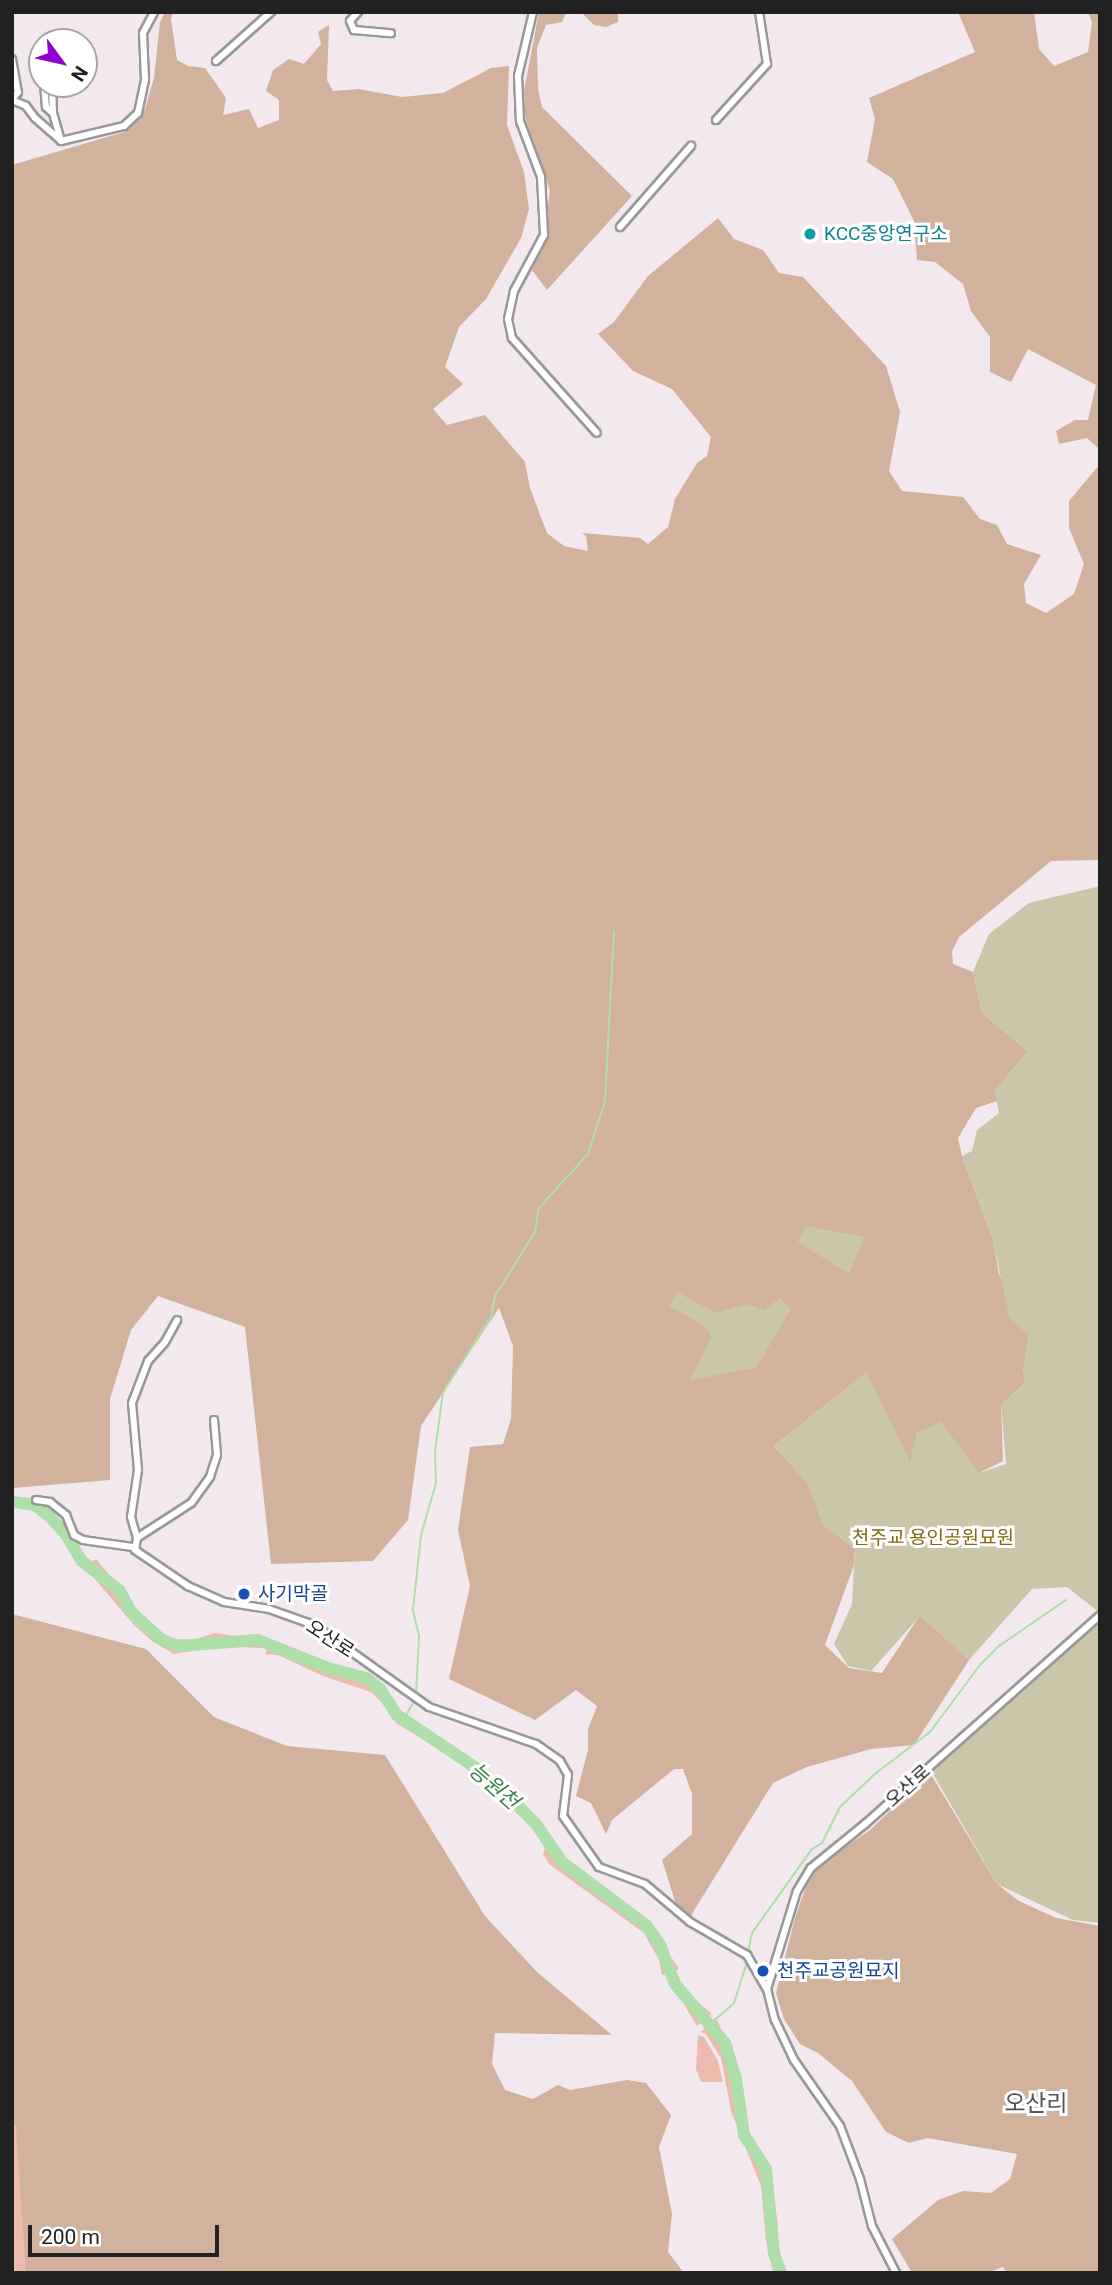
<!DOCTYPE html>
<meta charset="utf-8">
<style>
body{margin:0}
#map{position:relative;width:1112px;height:2285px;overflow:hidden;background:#f2e8ee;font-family:Roboto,"Noto Sans KR",sans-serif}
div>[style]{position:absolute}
.grass>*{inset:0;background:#ecbbae}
.forest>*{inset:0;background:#d1b29d}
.cemetery>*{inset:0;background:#cbc6a9}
.stream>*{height:2px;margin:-1px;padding:0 1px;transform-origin:1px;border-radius:1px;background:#addfa8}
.river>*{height:12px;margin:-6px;padding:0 6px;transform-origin:6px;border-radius:6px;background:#addfa8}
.roads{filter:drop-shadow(2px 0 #989898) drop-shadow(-2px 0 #989898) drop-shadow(0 2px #989898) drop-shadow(0 -2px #989898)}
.minor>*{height:6px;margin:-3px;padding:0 3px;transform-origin:3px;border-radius:3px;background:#fff}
.dots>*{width:19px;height:19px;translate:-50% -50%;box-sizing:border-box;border:4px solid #fff;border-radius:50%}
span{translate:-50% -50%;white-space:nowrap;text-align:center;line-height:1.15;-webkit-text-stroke:6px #fff;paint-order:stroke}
.culture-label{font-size:19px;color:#0d838f}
.left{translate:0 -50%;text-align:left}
.park-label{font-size:19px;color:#84690a}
.transit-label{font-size:19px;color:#164399}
.street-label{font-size:19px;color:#212121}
.water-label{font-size:21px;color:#3a8348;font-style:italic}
.quarter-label{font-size:23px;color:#545454}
.frame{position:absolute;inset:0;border:14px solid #212121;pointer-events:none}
.north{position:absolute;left:28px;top:28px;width:70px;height:70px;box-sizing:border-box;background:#fff;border:2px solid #a6a6a6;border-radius:50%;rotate:123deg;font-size:19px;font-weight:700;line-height:28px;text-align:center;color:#212121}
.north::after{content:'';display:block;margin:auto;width:24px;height:32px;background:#9200d3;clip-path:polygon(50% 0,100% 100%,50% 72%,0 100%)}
.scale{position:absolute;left:28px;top:2225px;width:191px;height:32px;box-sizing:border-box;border:4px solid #212121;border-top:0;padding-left:9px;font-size:21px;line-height:24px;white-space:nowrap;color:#212121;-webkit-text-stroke:5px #fff;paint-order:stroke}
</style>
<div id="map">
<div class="grass">
<i style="clip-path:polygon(94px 1560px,97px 1560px,153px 1629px,175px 1639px,193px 1640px,214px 1633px,258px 1639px,178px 1646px,162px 1640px,144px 1626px,120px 1591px,91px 1564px)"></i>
<i style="clip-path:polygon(89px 1567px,118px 1592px,143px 1627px,162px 1642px,179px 1648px,258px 1642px,263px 1644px,261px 1648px,223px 1646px,174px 1654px,152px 1641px,134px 1625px,88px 1571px)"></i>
<i style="clip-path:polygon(271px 1645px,372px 1678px,404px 1714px,403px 1718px,382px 1689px,366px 1676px,306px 1660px,365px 1679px,379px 1690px,396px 1716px,480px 1772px,521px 1811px,520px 1816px,473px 1770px,396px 1723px,386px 1707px,371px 1692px,323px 1676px,278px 1655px,265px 1654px,269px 1646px,303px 1658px)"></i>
<i style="clip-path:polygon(408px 1716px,423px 1729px,483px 1767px,525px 1812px,482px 1770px,407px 1721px)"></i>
<i style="clip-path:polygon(549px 1840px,567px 1864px,630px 1908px,650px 1925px,679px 1969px,672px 1972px,662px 1946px,647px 1924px,562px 1861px,551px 1849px)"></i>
<i style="clip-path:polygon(546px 1845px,563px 1865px,646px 1926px,659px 1945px,670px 1973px,662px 1975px,659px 1960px,644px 1933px,549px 1864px,543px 1854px)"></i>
<i style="clip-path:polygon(678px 1978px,687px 1993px,712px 2014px,705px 2019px,683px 1995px,704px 2019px,697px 2026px,670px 1981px,675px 1983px,674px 1979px)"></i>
<i style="clip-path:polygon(717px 2020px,727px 2042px,737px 2078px,746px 2134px,768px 2168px,778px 2224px,778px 2247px,787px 2273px,784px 2273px,776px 2253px,767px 2169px,745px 2135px,736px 2079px,726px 2042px,711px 2024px)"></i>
<i style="clip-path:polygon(710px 2025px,723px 2042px,734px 2078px,743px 2136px,764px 2170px,772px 2255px,779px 2273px,773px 2271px,766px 2241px,761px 2186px,731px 2111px,721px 2058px,705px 2033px,700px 2032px)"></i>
<i style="clip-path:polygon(698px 2035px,704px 2037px,718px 2061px,723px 2082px,701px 2082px,696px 2069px)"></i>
<i style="clip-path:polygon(12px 2124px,16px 2127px,39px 2273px,12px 2273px)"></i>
</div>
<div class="forest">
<i style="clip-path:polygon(165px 12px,173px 12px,171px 19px,177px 60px,188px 66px,205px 68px,226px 98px,223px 115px,249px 109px,258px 128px,279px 120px,279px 100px,266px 91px,273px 70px,289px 59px,304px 64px,321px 44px,318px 32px,329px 25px,327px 80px,333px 91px,359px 89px,402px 97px,443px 93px,491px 68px,509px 66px,507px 125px,524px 172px,529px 209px,521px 238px,486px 299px,459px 327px,445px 367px,463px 384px,433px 409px,447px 425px,485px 415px,525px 462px,530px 488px,547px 533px,564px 546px,588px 551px,586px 536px,582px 533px,640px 538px,648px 544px,668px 527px,675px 499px,697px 463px,707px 456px,711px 437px,672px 389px,633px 371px,598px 334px,614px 322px,648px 276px,718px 218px,734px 239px,763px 250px,779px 273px,803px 277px,886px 366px,900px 412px,889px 471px,902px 491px,963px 497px,980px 519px,997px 525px,1007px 544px,1041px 555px,1024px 584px,1026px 603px,1046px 613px,1074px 594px,1084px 564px,1069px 528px,1069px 501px,1100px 464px,1100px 860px,1051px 861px,959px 937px,952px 951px,953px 964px,973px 972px,982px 1013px,1028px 1051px,995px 1091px,997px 1101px,976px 1108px,958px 1138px,962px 1156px,993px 1240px,999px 1274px,1029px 1335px,1023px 1371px,1026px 1382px,1001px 1405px,1003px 1461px,979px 1473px,910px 1463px,866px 1373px,774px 1446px,808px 1483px,825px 1526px,855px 1549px,854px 1565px,825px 1645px,849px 1668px,882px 1673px,920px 1615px,969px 1660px,914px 1745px,871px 1749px,807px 1767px,773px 1783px,690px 1917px,676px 1904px,662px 1860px,692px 1834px,692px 1794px,683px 1769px,674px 1769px,612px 1820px,606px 1834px,591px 1803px,576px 1796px,588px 1750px,588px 1729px,597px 1706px,576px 1690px,535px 1720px,449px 1679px,470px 1586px,458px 1530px,470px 1447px,503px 1444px,511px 1419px,513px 1346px,499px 1308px,421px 1426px,408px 1520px,373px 1561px,271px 1564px,245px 1327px,158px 1296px,131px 1330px,110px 1399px,110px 1480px,12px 1488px,12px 165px,124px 132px,145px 109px,154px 78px,160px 22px)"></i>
<i style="clip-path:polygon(539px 12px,566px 12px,562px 22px,546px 25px,537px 48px,538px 89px,542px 107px,632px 196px,547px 290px,532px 270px,542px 249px,550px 191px,525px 117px,524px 91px)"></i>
<i style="clip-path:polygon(581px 12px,618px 12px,618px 22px,606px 27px,594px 25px)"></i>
<i style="clip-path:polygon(958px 12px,1034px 12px,1039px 49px,1054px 66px,1088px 52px,1092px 22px,1088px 12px,1100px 12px,1100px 450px,1087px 438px,1059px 444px,1056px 431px,1075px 420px,1088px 420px,1096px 385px,1028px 349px,1011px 382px,990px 372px,990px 337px,971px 311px,963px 284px,935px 262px,917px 260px,914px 221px,893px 179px,867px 162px,875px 119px,869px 98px,975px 52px)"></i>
<i style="clip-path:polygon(12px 1614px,146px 1649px,214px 1717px,287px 1746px,385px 1755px,485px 1916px,537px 1972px,612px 2035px,495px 2033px,492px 2064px,505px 2090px,533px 2099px,558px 2085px,570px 2090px,627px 2080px,646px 2083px,671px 2115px,659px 2147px,672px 2214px,668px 2252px,684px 2273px,26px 2273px,16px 2127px,12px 2124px)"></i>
<i style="clip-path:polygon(930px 1773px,997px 1884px,1019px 1901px,1056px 1918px,1100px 1926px,1100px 2273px,1007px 2273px,1003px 2267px,987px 2273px,912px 2273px,892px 2239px,938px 2200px,963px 2191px,991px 2193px,1010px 2179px,1017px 2154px,927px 2138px,909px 2143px,886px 2132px,852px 2081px,818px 2053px,800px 2044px,784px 2019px,776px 1993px,795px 1918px,805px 1889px,819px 1865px,870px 1830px)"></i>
</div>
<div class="cemetery">
<i style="clip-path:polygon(1100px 886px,1100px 1613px,1067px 1587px,1032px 1589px,969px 1660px,920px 1616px,871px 1671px,848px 1666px,834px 1644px,852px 1604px,855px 1549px,822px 1524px,808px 1483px,774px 1446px,866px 1373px,910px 1462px,917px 1432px,941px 1422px,979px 1473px,1006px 1464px,1001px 1405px,1026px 1382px,1023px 1371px,1029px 1335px,1009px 1318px,993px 1240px,962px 1156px,972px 1151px,977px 1130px,999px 1113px,995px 1091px,1028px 1051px,982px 1013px,973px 972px,989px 934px,1029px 903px)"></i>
<i style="clip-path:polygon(806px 1226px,864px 1237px,849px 1274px,798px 1242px)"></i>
<i style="clip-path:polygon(677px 1292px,716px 1313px,747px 1304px,764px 1310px,780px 1298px,791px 1309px,756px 1368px,690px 1380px,711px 1337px,707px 1328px,669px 1306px)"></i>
<i style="clip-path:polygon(1100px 1615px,1100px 1923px,1073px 1920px,997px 1884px,929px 1767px)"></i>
</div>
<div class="stream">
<i style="left:416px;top:1696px;width:60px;rotate:-87.1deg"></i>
<i style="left:419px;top:1636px;width:28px;rotate:-103deg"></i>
<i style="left:413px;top:1609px;width:74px;rotate:-83.8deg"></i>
<i style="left:421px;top:1535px;width:54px;rotate:-73.9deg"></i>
<i style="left:436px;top:1483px;width:31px;rotate:-92deg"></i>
<i style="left:435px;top:1452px;width:61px;rotate:-82.4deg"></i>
<i style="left:443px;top:1392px;width:89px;rotate:-57.4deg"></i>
<i style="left:491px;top:1317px;width:21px;rotate:-79deg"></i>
<i style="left:495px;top:1296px;width:75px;rotate:-58deg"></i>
<i style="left:535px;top:1232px;width:24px;rotate:-81deg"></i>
<i style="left:539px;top:1208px;width:73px;rotate:-47.8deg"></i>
<i style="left:588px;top:1154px;width:56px;rotate:-72.2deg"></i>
<i style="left:605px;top:1101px;width:170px;rotate:-87deg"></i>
<i style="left:404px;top:1719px;width:21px;rotate:-61deg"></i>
<i style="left:748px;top:1953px;width:20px;rotate:-79deg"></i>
<i style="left:752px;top:1933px;width:103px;rotate:-54.5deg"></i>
<i style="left:812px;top:1849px;width:12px;rotate:-31deg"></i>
<i style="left:822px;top:1843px;width:40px;rotate:-63.4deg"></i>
<i style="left:840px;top:1807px;width:50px;rotate:-43.4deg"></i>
<i style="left:876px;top:1773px;width:68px;rotate:-37.2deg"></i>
<i style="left:930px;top:1732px;width:84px;rotate:-53.3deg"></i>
<i style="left:980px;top:1665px;width:27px;rotate:-45deg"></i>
<i style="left:999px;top:1646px;width:81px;rotate:-34.5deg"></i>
<i style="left:710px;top:2024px;width:32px;rotate:-41deg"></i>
<i style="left:734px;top:2003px;width:46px;rotate:-72.3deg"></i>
</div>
<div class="river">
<i style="left:12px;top:1502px;width:23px;rotate:7deg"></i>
<i style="left:35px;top:1505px;width:19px;rotate:39deg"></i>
<i style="left:50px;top:1517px;width:22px;rotate:47deg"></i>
<i style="left:65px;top:1533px;width:33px;rotate:59deg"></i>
<i style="left:82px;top:1561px;width:48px;rotate:38.3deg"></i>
<i style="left:120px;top:1591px;width:24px;rotate:62deg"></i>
<i style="left:131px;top:1612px;width:42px;rotate:42.1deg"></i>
<i style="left:162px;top:1640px;width:17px;rotate:21deg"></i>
<i style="left:178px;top:1646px;width:80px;rotate:-4.3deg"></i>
<i style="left:258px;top:1640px;width:75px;rotate:21.8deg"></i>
<i style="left:328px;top:1668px;width:39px;rotate:15deg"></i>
<i style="left:366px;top:1678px;width:18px;rotate:38deg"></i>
<i style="left:380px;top:1689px;width:31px;rotate:57deg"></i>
<i style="left:397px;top:1715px;width:102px;rotate:33.8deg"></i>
<i style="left:482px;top:1772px;width:33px;rotate:43deg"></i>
<i style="left:506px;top:1794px;width:42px;rotate:45deg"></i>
<i style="left:536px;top:1824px;width:46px;rotate:55.6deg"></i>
<i style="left:562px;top:1862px;width:105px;rotate:36.9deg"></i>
<i style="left:646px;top:1925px;width:24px;rotate:55deg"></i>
<i style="left:660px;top:1945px;width:42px;rotate:69deg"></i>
<i style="left:675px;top:1984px;width:77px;rotate:49.7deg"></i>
<i style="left:725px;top:2043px;width:38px;rotate:73deg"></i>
<i style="left:736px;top:2079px;width:57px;rotate:81.9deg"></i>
<i style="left:744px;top:2135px;width:40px;rotate:57.1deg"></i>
<i style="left:766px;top:2169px;width:85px;rotate:84.6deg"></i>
<i style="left:774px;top:2254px;width:20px;rotate:70deg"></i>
</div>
<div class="roads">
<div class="minor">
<i style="left:358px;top:12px;width:12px;rotate:132deg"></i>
<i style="left:350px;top:21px;width:10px;rotate:66deg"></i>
<i style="left:354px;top:30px;width:37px;rotate:5deg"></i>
<i style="left:533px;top:12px;width:66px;rotate:103.2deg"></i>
<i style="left:518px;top:76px;width:45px;rotate:87.5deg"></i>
<i style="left:520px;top:121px;width:60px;rotate:69.4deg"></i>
<i style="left:541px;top:177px;width:58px;rotate:87deg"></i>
<i style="left:544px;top:235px;width:64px;rotate:118.2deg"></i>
<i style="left:514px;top:291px;width:29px;rotate:102deg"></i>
<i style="left:508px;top:319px;width:19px;rotate:78deg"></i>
<i style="left:512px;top:338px;width:127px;rotate:48.2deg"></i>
<i style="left:12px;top:59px;width:34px;rotate:80deg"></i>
<i style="left:18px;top:92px;width:10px;rotate:127deg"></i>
<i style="left:216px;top:61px;width:74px;rotate:-41.7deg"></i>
<i style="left:44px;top:84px;width:23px;rotate:85deg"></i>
<i style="left:46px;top:107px;width:9px;rotate:41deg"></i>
<i style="left:12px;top:100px;width:15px;rotate:23deg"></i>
<i style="left:26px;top:106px;width:15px;rotate:53deg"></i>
<i style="left:35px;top:118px;width:35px;rotate:41deg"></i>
<i style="left:61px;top:141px;width:29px;rotate:-106deg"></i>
<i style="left:53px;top:113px;width:29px;rotate:-92deg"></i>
<i style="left:716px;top:120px;width:76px;rotate:-47.7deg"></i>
<i style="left:767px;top:64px;width:53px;rotate:-98.7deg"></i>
<i style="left:61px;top:141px;width:65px;rotate:-13.4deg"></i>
<i style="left:124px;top:126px;width:19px;rotate:-43deg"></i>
<i style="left:138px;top:113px;width:34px;rotate:-78deg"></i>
<i style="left:145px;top:80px;width:47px;rotate:-92.4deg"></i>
<i style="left:143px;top:33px;width:24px;rotate:-62deg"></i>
<i style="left:620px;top:227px;width:108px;rotate:-48.8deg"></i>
<i style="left:214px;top:1420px;width:35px;rotate:85deg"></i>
<i style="left:217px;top:1455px;width:23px;rotate:108deg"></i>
<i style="left:210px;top:1477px;width:32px;rotate:126deg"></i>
<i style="left:191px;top:1503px;width:64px;rotate:147.1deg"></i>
<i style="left:137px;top:1538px;width:12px;rotate:99deg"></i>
<i style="left:135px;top:1550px;width:64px;rotate:34.2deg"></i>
<i style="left:188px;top:1586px;width:39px;rotate:24deg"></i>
<i style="left:224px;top:1602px;width:46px;rotate:8.8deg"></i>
<i style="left:269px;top:1609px;width:48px;rotate:19.6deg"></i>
<i style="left:314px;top:1625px;width:141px;rotate:35.5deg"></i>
<i style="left:429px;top:1707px;width:113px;rotate:19.1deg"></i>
<i style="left:536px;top:1744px;width:29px;rotate:35deg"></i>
<i style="left:560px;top:1761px;width:16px;rotate:60deg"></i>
<i style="left:568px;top:1775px;width:41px;rotate:97deg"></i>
<i style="left:563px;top:1816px;width:62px;rotate:54.8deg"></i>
<i style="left:599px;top:1867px;width:49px;rotate:20.3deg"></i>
<i style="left:645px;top:1884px;width:59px;rotate:40.2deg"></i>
<i style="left:690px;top:1922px;width:66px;rotate:30.1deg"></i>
<i style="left:747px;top:1955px;width:39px;rotate:60deg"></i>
<i style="left:767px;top:1989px;width:32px;rotate:76deg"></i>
<i style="left:775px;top:2020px;width:44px;rotate:64.6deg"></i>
<i style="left:794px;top:2060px;width:80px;rotate:55.1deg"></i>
<i style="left:840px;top:2126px;width:57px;rotate:69.3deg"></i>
<i style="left:860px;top:2179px;width:49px;rotate:75.7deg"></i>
<i style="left:872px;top:2226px;width:53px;rotate:62.9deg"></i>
<i style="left:36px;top:1500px;width:14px;rotate:8deg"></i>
<i style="left:50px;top:1502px;width:21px;rotate:39deg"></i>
<i style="left:66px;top:1515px;width:22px;rotate:68deg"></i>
<i style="left:74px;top:1535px;width:10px;rotate:29deg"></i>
<i style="left:83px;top:1540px;width:50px;rotate:8deg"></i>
<i style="left:137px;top:1538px;width:22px;rotate:-106deg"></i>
<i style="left:131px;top:1517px;width:48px;rotate:-81.5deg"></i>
<i style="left:138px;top:1470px;width:67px;rotate:-95.1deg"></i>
<i style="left:132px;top:1403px;width:45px;rotate:-69.1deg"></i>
<i style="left:148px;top:1361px;width:25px;rotate:-48deg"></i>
<i style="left:165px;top:1342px;width:25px;rotate:-61deg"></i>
<i style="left:767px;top:1989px;width:102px;rotate:-73deg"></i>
<i style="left:797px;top:1891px;width:27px;rotate:-59deg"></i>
<i style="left:811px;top:1868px;width:70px;rotate:-39.2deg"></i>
<i style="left:865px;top:1824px;width:314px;rotate:-41.6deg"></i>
</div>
</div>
<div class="dots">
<i style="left:810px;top:234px;background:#0f9aa8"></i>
<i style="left:244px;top:1594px;background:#1a4fb4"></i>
<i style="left:763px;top:1971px;background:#1a4fb4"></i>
</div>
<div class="culture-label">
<span class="left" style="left:824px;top:234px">KCC중앙연구소</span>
</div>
<div class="park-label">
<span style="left:933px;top:1538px">천주교 용인공원묘원</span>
</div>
<div class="transit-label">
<span class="left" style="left:258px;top:1594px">사기막골</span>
<span class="left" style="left:777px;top:1971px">천주교공원묘지</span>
</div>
<div class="street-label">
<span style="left:330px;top:1639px;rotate:33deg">오산로</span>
<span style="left:908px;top:1786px;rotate:-42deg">오산로</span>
</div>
<div class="water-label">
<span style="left:494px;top:1786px;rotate:41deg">능원천</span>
</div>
<div class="quarter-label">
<span style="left:1036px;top:2104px">오산리</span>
</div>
<div class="frame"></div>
<div class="north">N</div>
<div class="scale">200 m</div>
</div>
